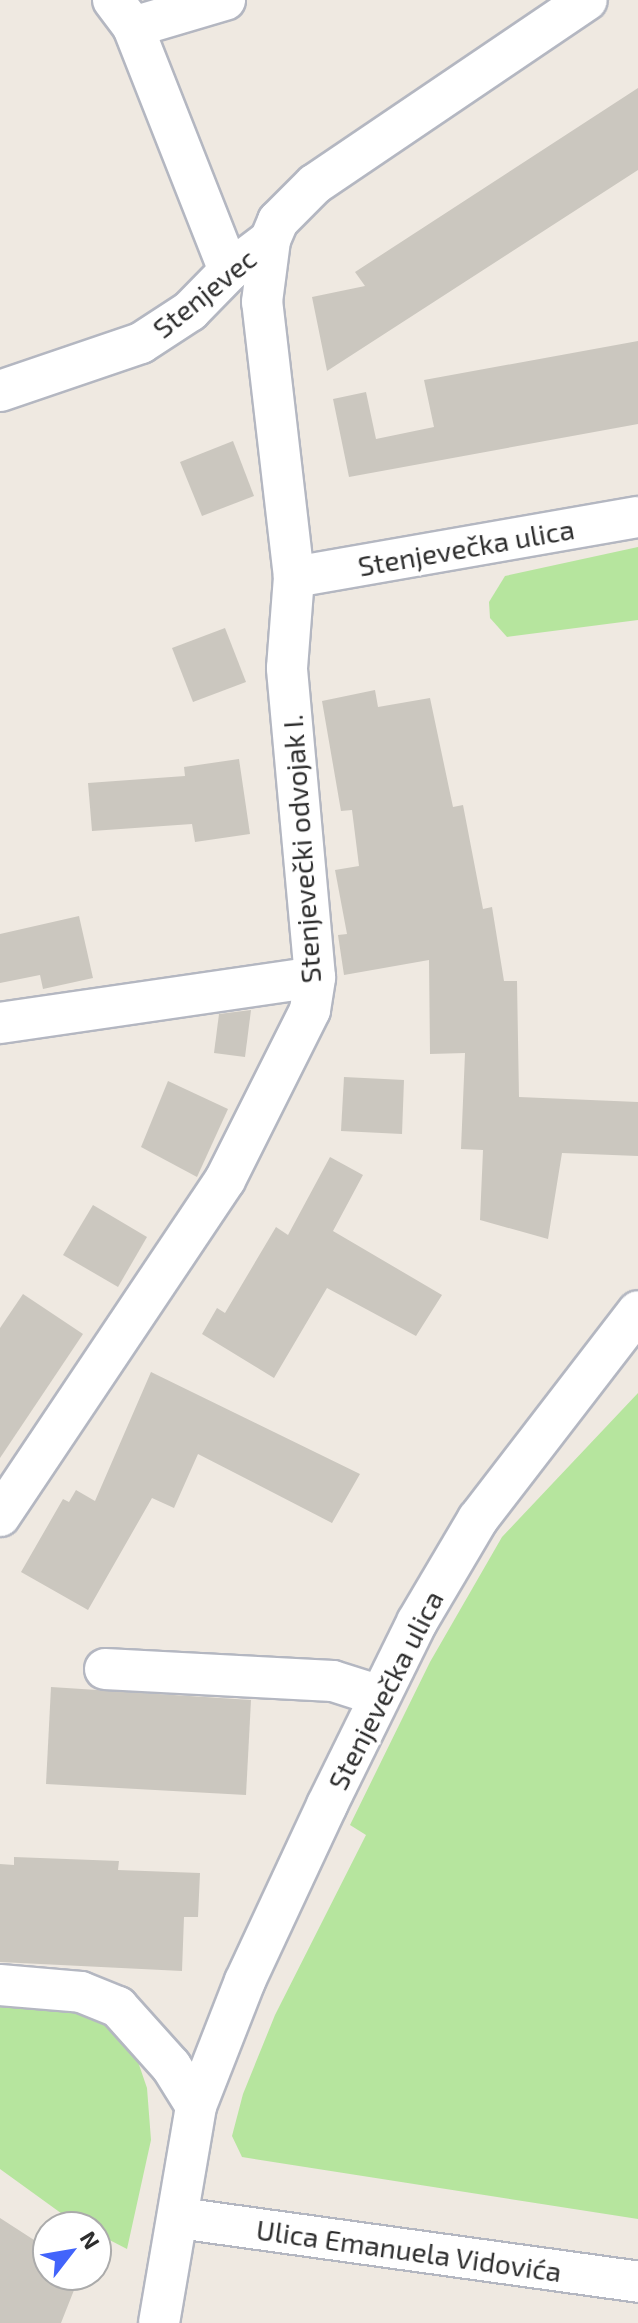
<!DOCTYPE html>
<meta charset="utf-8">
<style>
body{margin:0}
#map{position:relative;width:638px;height:2323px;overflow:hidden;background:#efe9e1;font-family:"Exo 2",sans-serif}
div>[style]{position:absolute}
.green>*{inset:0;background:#b6e59e}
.building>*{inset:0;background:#cbc7bf}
.roads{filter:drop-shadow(2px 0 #b4b7c1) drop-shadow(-2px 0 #b4b7c1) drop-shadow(0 2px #b4b7c1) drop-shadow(0 -2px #b4b7c1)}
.minor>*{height:40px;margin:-20px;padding:0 20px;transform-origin:20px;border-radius:20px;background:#fff}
span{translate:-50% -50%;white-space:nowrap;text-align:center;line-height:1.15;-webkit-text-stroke:7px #fff;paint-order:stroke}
.street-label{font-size:28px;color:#2e2e2e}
.north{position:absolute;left:32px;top:2211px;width:80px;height:80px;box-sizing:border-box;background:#fff;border:2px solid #ababab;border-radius:50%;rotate:59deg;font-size:22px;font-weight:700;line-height:32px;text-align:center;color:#2e2e2e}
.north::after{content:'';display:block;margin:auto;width:28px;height:36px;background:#4264fb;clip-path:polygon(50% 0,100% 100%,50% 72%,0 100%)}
</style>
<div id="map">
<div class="green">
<i style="clip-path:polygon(638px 547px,638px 620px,507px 637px,490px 618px,489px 602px,505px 576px)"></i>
<i style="clip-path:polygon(638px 1393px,638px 2219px,242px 2157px,232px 2136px,243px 2094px,275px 2015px,366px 1835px,350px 1825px,430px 1662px,502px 1537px)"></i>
<i style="clip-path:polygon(0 1997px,79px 2007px,110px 2026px,135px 2053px,147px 2088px,151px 2140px,127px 2249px,96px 2233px,96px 2227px,65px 2216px,0 2169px)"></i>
</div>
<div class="building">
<i style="clip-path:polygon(638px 88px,638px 170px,327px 371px,312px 297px,365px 286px,355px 272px)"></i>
<i style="clip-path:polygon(638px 341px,638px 424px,349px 477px,333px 399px,366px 392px,376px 439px,434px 427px,424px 380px)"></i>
<i style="clip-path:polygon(233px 441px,254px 496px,202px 516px,180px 462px)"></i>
<i style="clip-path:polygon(225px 628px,246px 682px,193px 702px,172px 648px)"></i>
<i style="clip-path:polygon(375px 690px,378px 707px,430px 698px,453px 807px,463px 805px,483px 909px,492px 907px,504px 981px,517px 981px,519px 1097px,638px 1102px,638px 1156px,562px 1153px,548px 1239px,480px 1220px,483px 1150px,461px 1149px,465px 1053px,430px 1054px,429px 960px,344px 975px,338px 935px,347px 934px,335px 870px,359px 866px,352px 810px,341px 811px,322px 701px)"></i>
<i style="clip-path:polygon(239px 759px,250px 834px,195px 842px,192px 824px,92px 831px,88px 783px,185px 776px,184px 767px)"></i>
<i style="clip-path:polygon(79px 916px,93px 978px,43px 989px,40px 975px,0 983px,0 934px)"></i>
<i style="clip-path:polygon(251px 1010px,245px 1057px,214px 1053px,219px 1014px)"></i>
<i style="clip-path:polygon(344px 1077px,404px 1080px,402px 1134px,341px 1131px)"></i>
<i style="clip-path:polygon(168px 1081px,228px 1109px,197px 1177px,141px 1147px)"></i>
<i style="clip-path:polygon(330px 1157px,363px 1175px,333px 1231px,442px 1295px,416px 1336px,327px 1288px,274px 1378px,202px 1334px,217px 1308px,225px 1313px,276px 1227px,288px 1235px)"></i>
<i style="clip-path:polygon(93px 1205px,147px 1237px,118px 1287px,63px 1255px)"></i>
<i style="clip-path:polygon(23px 1294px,83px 1334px,0 1458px,0 1328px)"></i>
<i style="clip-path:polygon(151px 1372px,360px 1474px,332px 1523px,198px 1454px,174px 1508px,152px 1498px,88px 1610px,21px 1572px,63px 1499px,69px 1502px,76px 1490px,95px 1501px)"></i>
<i style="clip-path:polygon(51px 1687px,251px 1700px,246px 1795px,46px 1784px)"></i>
<i style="clip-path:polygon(14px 1857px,119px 1861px,118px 1870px,200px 1873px,198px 1917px,184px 1917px,182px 1971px,0 1962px,0 1864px,14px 1865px)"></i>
<i style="clip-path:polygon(0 2218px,48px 2249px,48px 2275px,80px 2275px,61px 2323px,0 2323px)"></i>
</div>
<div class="roads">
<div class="minor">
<i style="left:113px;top:0;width:34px;rotate:53deg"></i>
<i style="left:133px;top:27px;width:262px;rotate:68.5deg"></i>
<i style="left:133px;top:27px;width:96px;rotate:-16.4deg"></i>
<i style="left:0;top:391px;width:149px;rotate:-18.8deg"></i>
<i style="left:141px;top:343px;width:59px;rotate:-33.1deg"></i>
<i style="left:190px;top:311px;width:56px;rotate:-45.7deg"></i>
<i style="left:229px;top:271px;width:51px;rotate:-37.1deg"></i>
<i style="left:294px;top:577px;width:349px;rotate:-9.9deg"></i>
<i style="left:0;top:1023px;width:318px;rotate:-8.3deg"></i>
<i style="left:0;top:1516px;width:404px;rotate:-56.2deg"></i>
<i style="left:225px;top:1180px;width:190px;rotate:-63.4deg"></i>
<i style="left:310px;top:1010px;width:33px;rotate:-81deg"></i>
<i style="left:315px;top:977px;width:310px;rotate:-95.2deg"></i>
<i style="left:287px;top:668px;width:91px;rotate:-85.6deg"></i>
<i style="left:294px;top:577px;width:277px;rotate:-96.6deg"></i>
<i style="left:262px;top:302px;width:63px;rotate:-82.6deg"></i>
<i style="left:270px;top:240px;width:21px;rotate:-67deg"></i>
<i style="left:278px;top:221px;width:52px;rotate:-45deg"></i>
<i style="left:315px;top:184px;width:328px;rotate:-34.1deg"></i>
<i style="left:105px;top:1669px;width:228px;rotate:3deg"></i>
<i style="left:333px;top:1681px;width:49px;rotate:17.7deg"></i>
<i style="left:0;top:1985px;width:81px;rotate:4.9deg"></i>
<i style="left:81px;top:1992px;width:40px;rotate:22deg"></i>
<i style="left:118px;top:2007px;width:79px;rotate:48.1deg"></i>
<i style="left:171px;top:2066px;width:47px;rotate:58deg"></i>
<i style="left:179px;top:2218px;width:463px;rotate:7.9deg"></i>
<i style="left:159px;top:2323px;width:220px;rotate:-80.3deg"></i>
<i style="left:196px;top:2106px;width:134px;rotate:-68.6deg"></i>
<i style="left:245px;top:1981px;width:194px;rotate:-65deg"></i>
<i style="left:327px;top:1805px;width:204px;rotate:-63.8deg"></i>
<i style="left:417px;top:1622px;width:120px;rotate:-59.4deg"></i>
<i style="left:478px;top:1519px;width:262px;rotate:-52.4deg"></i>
</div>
</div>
<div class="street-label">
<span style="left:204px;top:293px;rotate:-39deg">Stenjevec</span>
<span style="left:466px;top:547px;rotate:-10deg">Stenjevečka ulica</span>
<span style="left:301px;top:849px;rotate:-94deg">Stenjevečki odvojak I.</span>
<span style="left:385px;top:1690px;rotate:-63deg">Stenjevečka ulica</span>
<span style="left:409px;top:2250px;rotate:8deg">Ulica Emanuela Vidovića</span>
</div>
<div class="north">N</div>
</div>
